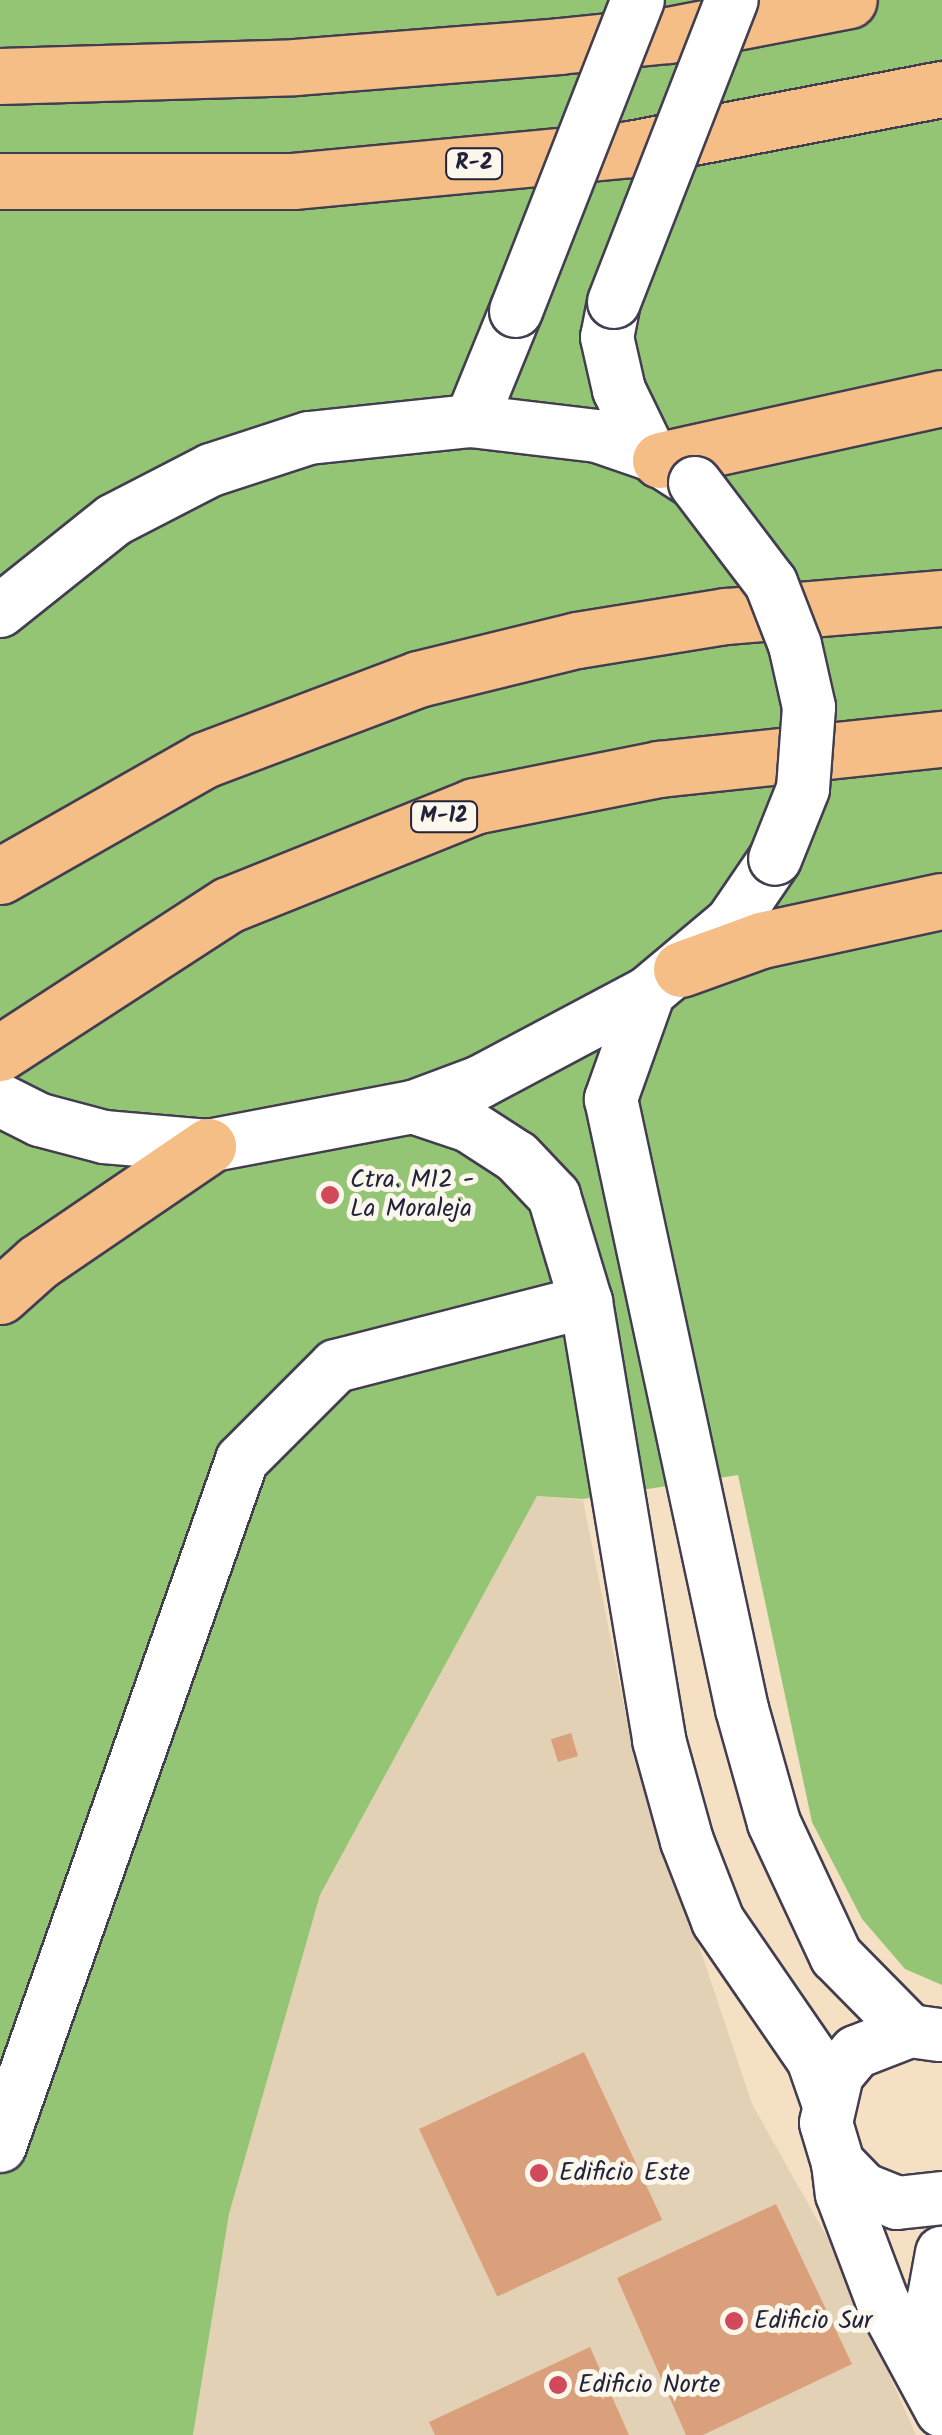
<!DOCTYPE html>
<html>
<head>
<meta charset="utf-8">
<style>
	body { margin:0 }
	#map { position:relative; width:942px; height:2435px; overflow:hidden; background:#f5e0c4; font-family:Kalam,sans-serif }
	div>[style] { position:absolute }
	.built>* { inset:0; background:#e3d1b5 }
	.green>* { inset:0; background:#93c575 }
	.building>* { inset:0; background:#daa07c; transform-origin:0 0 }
	.roads { filter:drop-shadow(2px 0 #423e50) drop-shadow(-2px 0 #423e50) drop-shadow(0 2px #423e50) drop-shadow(0 -2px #423e50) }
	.minor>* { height:52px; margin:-26px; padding:0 26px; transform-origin:26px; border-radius:26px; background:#fff }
	.highway>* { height:55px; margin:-27.5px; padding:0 27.5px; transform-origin:27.5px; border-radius:27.5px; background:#f5be86 }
	.bridges { filter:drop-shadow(2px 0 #423e50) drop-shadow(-2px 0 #423e50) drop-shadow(0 2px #423e50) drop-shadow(0 -2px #423e50) }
	.minor-bridge>* { height:52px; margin:-26px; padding:0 26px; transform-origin:26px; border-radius:26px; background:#fff }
	.dots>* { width:28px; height:28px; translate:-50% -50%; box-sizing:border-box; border:5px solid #fbf7ec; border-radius:50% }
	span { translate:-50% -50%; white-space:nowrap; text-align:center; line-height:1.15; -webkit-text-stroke:10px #fbf7ec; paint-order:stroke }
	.shield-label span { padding:2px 8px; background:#fbf7ec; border:2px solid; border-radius:8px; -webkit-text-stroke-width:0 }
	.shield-label { font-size:22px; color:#22223b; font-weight:700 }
	.poi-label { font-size:25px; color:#22223b }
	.left { translate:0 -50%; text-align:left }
</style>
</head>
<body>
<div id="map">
	<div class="built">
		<i style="clip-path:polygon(537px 1496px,583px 1500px,632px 1746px,752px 2104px,832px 2246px,916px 2435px,193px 2435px,229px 2214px,320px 1895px)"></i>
	</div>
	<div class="green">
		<i style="clip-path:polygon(0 0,942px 0,942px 1985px,905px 1969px,862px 1919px,812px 1822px,738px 1475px,583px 1499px,537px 1496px,320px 1895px,229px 2214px,193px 2435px,0 2435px)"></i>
	</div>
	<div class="building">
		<i style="left:571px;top:1733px;width:24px;height:21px;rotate:73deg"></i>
		<i style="left:584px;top:2052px;width:185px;height:182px;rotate:65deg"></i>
		<i style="clip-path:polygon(776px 2204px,852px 2364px,703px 2435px,686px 2435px,617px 2278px)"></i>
		<i style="clip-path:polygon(590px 2347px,629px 2435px,435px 2435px,429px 2422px)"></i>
	</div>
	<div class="roads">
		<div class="minor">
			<i style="left:614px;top:302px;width:36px;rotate:101deg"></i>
			<i style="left:607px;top:337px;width:54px;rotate:77.2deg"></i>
			<i style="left:619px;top:390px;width:71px;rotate:64.2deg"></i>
			<i style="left:471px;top:421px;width:119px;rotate:-67.8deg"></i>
			<i style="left:0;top:611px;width:146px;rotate:-38.6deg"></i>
			<i style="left:114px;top:520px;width:109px;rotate:-27.3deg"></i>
			<i style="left:211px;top:470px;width:103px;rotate:-18.1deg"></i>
			<i style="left:309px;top:438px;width:163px;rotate:-6deg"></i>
			<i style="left:471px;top:421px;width:127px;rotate:6.8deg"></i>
			<i style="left:597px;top:436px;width:56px;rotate:18.8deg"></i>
			<i style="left:650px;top:454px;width:54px;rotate:32.8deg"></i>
			<i style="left:649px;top:992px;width:114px;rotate:109.6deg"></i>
			<i style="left:611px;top:1099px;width:624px;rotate:77.88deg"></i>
			<i style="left:742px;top:1709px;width:118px;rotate:74.3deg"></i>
			<i style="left:774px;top:1823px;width:147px;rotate:65deg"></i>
			<i style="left:836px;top:1956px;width:105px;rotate:45.4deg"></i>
			<i style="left:0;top:1100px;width:45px;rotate:26.6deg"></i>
			<i style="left:40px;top:1120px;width:66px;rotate:14.9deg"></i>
			<i style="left:104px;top:1137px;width:104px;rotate:4.9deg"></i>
			<i style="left:208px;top:1146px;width:209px;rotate:-10.8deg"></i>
			<i style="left:413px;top:1107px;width:72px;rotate:-20.5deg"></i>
			<i style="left:480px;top:1082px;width:191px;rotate:-28deg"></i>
			<i style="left:649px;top:992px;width:109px;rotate:-40.1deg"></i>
			<i style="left:732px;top:922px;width:76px;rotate:-55.7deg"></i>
			<i style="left:413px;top:1107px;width:59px;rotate:18.7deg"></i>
			<i style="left:469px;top:1126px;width:57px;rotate:32.9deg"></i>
			<i style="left:517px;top:1157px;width:54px;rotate:46.5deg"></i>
			<i style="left:554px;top:1196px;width:111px;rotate:73.2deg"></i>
			<i style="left:586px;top:1302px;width:444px;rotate:80.5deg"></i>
			<i style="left:659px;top:1740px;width:105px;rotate:74.5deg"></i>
			<i style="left:687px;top:1841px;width:86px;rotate:68.8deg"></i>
			<i style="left:718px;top:1921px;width:168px;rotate:55.5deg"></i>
			<i style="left:813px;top:2059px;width:46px;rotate:70.8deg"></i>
			<i style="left:939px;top:2035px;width:29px;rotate:-172deg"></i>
			<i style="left:910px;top:2031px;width:58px;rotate:158.7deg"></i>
			<i style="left:856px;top:2052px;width:30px;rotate:130deg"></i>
			<i style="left:837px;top:2075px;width:49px;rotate:102.9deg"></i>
			<i style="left:826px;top:2123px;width:42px;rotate:73.3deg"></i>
			<i style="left:838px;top:2163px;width:36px;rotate:46deg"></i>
			<i style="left:863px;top:2189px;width:37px;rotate:22deg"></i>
			<i style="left:897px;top:2203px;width:45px;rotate:-6.3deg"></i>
			<i style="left:0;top:2146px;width:727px;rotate:-70.57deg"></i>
			<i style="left:242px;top:1460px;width:133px;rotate:-45deg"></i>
			<i style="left:336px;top:1366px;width:258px;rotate:-14.4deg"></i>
			<i style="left:838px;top:2163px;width:31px;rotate:83deg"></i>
			<i style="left:842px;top:2194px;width:113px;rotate:69.3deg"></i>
			<i style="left:882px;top:2300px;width:126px;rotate:61.6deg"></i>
			<i style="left:936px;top:2391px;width:94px;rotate:-91.2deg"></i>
			<i style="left:934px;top:2297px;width:45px;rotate:-79.7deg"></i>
		</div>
		<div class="highway">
			<i style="left:0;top:76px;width:295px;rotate:-1.7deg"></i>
			<i style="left:295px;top:67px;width:265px;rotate:-4.5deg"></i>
			<i style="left:559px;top:46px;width:110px;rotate:-5.8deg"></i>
			<i style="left:668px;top:35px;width:184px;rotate:-10.9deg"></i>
			<i style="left:0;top:181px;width:293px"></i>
			<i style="left:293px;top:181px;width:339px;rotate:-5.4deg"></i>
			<i style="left:630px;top:149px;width:318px;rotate:-10.9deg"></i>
			<i style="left:660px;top:460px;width:289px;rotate:-12.4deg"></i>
			<i style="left:0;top:876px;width:235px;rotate:-29.6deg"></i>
			<i style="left:204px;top:760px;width:229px;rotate:-20.7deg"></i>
			<i style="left:418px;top:679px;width:164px;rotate:-13.8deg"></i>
			<i style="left:577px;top:640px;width:151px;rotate:-9.2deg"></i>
			<i style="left:726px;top:616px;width:217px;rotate:-4.8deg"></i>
			<i style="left:681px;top:969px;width:85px;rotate:-19.9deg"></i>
			<i style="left:761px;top:940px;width:185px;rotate:-12.2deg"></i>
			<i style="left:0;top:1053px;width:272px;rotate:-33deg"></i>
			<i style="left:228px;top:905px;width:265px;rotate:-21.9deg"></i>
			<i style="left:474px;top:806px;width:189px;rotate:-11.3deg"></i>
			<i style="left:659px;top:769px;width:285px;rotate:-6.1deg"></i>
			<i style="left:0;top:1296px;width:51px;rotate:-41.8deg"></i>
			<i style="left:38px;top:1262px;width:206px;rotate:-34.3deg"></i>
		</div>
	</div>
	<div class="bridges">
		<div class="minor-bridge">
			<i style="left:614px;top:302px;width:324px;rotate:-68.7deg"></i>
			<i style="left:516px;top:311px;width:334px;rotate:-68.6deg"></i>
			<i style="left:695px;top:483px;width:126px;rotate:52.8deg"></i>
			<i style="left:771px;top:583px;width:66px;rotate:68.8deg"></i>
			<i style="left:795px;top:645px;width:64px;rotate:77.3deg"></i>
			<i style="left:809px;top:707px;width:82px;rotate:94.2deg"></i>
			<i style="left:803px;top:789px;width:75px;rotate:111.8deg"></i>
		</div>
	</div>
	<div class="dots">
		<i style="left:330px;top:1195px;background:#d1495b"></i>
		<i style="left:539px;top:2173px;background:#d1495b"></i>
		<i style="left:734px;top:2321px;background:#d1495b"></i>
		<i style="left:558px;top:2385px;background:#d1495b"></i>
	</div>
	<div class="shield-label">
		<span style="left:474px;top:164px">R-2</span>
		<span style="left:444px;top:817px">M-12</span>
	</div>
	<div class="poi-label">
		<span class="left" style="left:350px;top:1195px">Ctra. M12 -<br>La Moraleja</span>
		<span class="left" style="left:559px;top:2173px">Edificio Este</span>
		<span class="left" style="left:754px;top:2321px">Edificio Sur</span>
		<span class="left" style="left:578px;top:2385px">Edificio Norte</span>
	</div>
</div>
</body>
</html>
